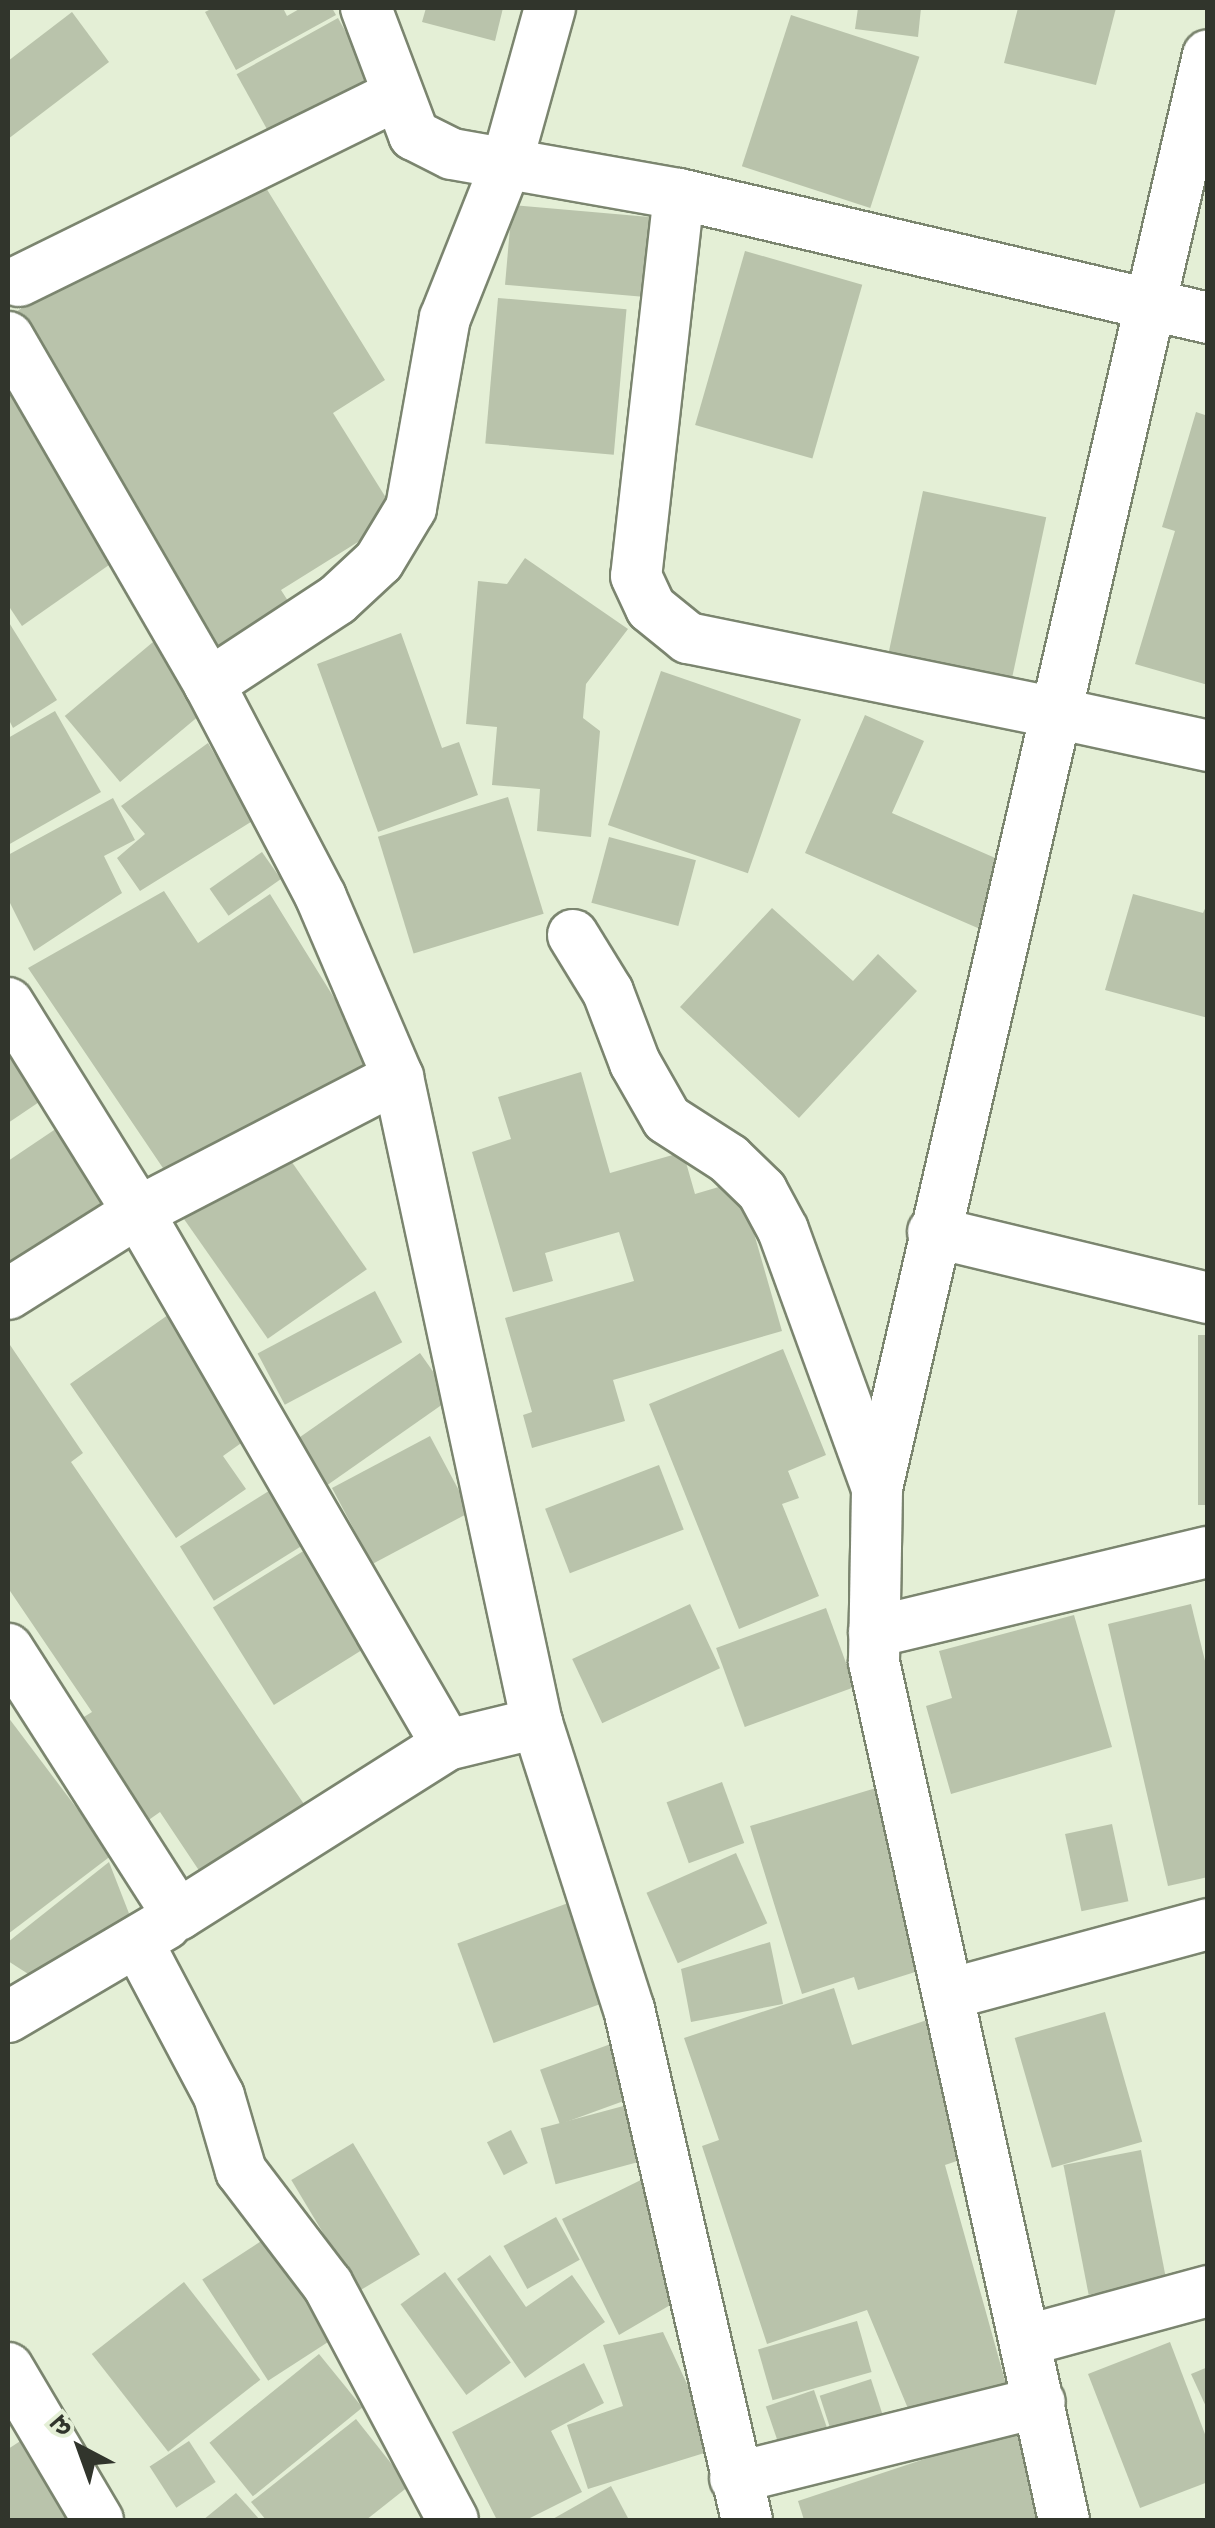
<!DOCTYPE html>
<html>
<head>
<meta charset="utf-8">
<style>
	body { margin:0 }
	#map { position:relative; width:1215px; height:2528px; overflow:hidden; background:#e4efd6; font-family:"IBM Plex Serif","Noto Sans Devanagari",serif }
	div>[style] { position:absolute }
	.building>* { inset:0; background:#b9c3ab; transform-origin:0 0 }
	.roads { filter:drop-shadow(2px 0 #7b856f) drop-shadow(-2px 0 #7b856f) drop-shadow(0 2px #7b856f) drop-shadow(0 -2px #7b856f) }
	.street>* { height:50px; margin:-25px; padding:0 25px; transform-origin:25px; border-radius:25px; background:#fff }
	span { translate:-50% -50%; white-space:nowrap; text-align:center; line-height:1.15; -webkit-text-stroke:8px #e4efd6; paint-order:stroke }
	.frame { position:absolute; inset:0; border:10px solid #31352c; pointer-events:none }
	.north { position:absolute; left:30px; top:2398px; width:100px; height:100px; -webkit-text-stroke:8px #e4efd6; paint-order:stroke; rotate:319deg; font-size:28px; font-weight:700; line-height:40px; text-align:center; color:#31352c }
	.north::after { content:''; display:block; margin:auto; width:35px; height:45px; background:#31352c; clip-path:polygon(50% 0,100% 100%,50% 72%,0 100%) }
</style>
</head>
<body>
<div id="map">
	<div class="building">
		<i style="clip-path:polygon(213px 8px,283px 8px,287px 16px,301px 8px,332px 8px,336px 15px,236px 70px,205px 12px)"></i>
		<i style="clip-path:polygon(426px 8px,503px 8px,495px 41px,422px 22px)"></i>
		<i style="clip-path:polygon(858px 8px,921px 8px,918px 37px,855px 29px)"></i>
		<i style="clip-path:polygon(1018px 8px,1116px 8px,1096px 85px,1004px 63px)"></i>
		<i style="clip-path:polygon(72px 12px,109px 62px,8px 139px,8px 61px)"></i>
		<i style="left:791px;top:15px;width:135px;height:159px;rotate:18deg"></i>
		<i style="left:338px;top:18px;width:72px;height:116px;rotate:61deg"></i>
		<i style="clip-path:polygon(253px 167px,385px 380px,333px 413px,398px 517px,281px 590px,290px 604px,217px 650px,9px 316px)"></i>
		<i style="left:512px;top:205px;width:138px;height:80px;rotate:5deg"></i>
		<i style="left:745px;top:251px;width:122px;height:181px;rotate:16deg"></i>
		<i style="left:498px;top:298px;width:129px;height:146px;rotate:5deg"></i>
		<i style="clip-path:polygon(8px 378px,119px 558px,22px 626px,8px 605px)"></i>
		<i style="clip-path:polygon(1196px 412px,1208px 416px,1208px 685px,1135px 664px,1175px 531px,1162px 527px)"></i>
		<i style="left:923px;top:491px;width:126px;height:164px;rotate:12deg"></i>
		<i style="clip-path:polygon(525px 558px,628px 629px,586px 684px,583px 718px,600px 731px,591px 837px,537px 831px,540px 789px,492px 785px,497px 727px,466px 724px,478px 581px,507px 584px)"></i>
		<i style="clip-path:polygon(8px 621px,57px 700px,13px 728px,8px 718px)"></i>
		<i style="clip-path:polygon(401px 633px,442px 748px,459px 742px,478px 795px,378px 832px,317px 664px)"></i>
		<i style="left:159px;top:637px;width:86px;height:123px;rotate:50deg"></i>
		<i style="left:661px;top:671px;width:148px;height:163px;rotate:19deg"></i>
		<i style="clip-path:polygon(55px 711px,101px 792px,8px 845px,8px 738px)"></i>
		<i style="clip-path:polygon(865px 715px,924px 741px,892px 813px,1009px 864px,980px 929px,805px 853px)"></i>
		<i style="clip-path:polygon(208px 743px,254px 820px,140px 891px,117px 858px,145px 834px,121px 806px)"></i>
		<i style="left:508px;top:797px;width:122px;height:136px;rotate:73deg"></i>
		<i style="clip-path:polygon(113px 798px,135px 840px,104px 856px,122px 893px,34px 951px,8px 899px,8px 855px)"></i>
		<i style="left:609px;top:837px;width:90px;height:68px;rotate:15deg"></i>
		<i style="left:262px;top:852px;width:33px;height:64px;rotate:55deg"></i>
		<i style="clip-path:polygon(164px 891px,198px 943px,270px 894px,378px 1069px,169px 1177px,28px 968px)"></i>
		<i style="clip-path:polygon(1133px 894px,1203px 913px,1208px 902px,1208px 1018px,1105px 990px)"></i>
		<i style="clip-path:polygon(772px 908px,853px 981px,878px 954px,917px 991px,799px 1118px,680px 1007px)"></i>
		<i style="clip-path:polygon(8px 1035px,48px 1096px,8px 1123px)"></i>
		<i style="clip-path:polygon(581px 1072px,610px 1173px,683px 1152px,695px 1194px,739px 1181px,782px 1331px,613px 1380px,625px 1421px,532px 1448px,523px 1415px,532px 1412px,505px 1318px,634px 1281px,619px 1232px,545px 1253px,553px 1281px,513px 1292px,472px 1152px,511px 1139px,498px 1097px)"></i>
		<i style="clip-path:polygon(69px 1120px,122px 1210px,8px 1279px,8px 1161px)"></i>
		<i style="left:282px;top:1148px;width:148px;height:121px;rotate:55deg"></i>
		<i style="left:375px;top:1291px;width:58px;height:133px;rotate:62deg"></i>
		<i style="clip-path:polygon(175px 1310px,258px 1431px,223px 1456px,246px 1489px,176px 1538px,70px 1384px)"></i>
		<i style="left:1198px;top:1335px;width:10px;height:170px"></i>
		<i style="clip-path:polygon(8px 1342px,83px 1453px,71px 1462px,306px 1807px,204px 1878px,160px 1812px,143px 1824px,74px 1723px,92px 1712px,8px 1588px)"></i>
		<i style="clip-path:polygon(783px 1349px,826px 1455px,788px 1471px,799px 1498px,782px 1504px,819px 1596px,739px 1629px,649px 1404px)"></i>
		<i style="left:420px;top:1353px;width:55px;height:159px;rotate:55deg"></i>
		<i style="left:430px;top:1436px;width:86px;height:111px;rotate:62deg"></i>
		<i style="left:659px;top:1465px;width:69px;height:122px;rotate:69deg"></i>
		<i style="left:280px;top:1484px;width:64px;height:118px;rotate:58deg"></i>
		<i style="left:313px;top:1545px;width:115px;height:118px;rotate:58deg"></i>
		<i style="left:690px;top:1604px;width:71px;height:130px;rotate:65deg"></i>
		<i style="clip-path:polygon(1191px 1604px,1208px 1673px,1208px 1877px,1168px 1886px,1108px 1624px)"></i>
		<i style="left:826px;top:1608px;width:84px;height:117px;rotate:70deg"></i>
		<i style="clip-path:polygon(1074px 1615px,1112px 1747px,951px 1794px,926px 1706px,952px 1698px,939px 1651px)"></i>
		<i style="clip-path:polygon(8px 1717px,112px 1855px,8px 1934px)"></i>
		<i style="left:722px;top:1782px;width:65px;height:59px;rotate:70deg"></i>
		<i style="clip-path:polygon(876px 1788px,931px 1967px,858px 1990px,854px 1977px,802px 1994px,750px 1826px)"></i>
		<i style="left:1112px;top:1824px;width:79px;height:48px;rotate:78deg"></i>
		<i style="left:736px;top:1853px;width:77px;height:98px;rotate:66deg"></i>
		<i style="clip-path:polygon(109px 1862px,130px 1916px,36px 1979px,8px 1961px,8px 1942px)"></i>
		<i style="left:571px;top:1902px;width:106px;height:121px;rotate:70deg"></i>
		<i style="clip-path:polygon(770px 1942px,783px 2004px,691px 2022px,681px 1969px)"></i>
		<i style="clip-path:polygon(834px 1988px,852px 2045px,930px 2019px,975px 2155px,945px 2165px,1009px 2395px,914px 2423px,867px 2310px,767px 2344px,702px 2146px,719px 2140px,684px 2038px)"></i>
		<i style="left:1105px;top:2012px;width:135px;height:94px;rotate:74deg"></i>
		<i style="left:619px;top:2041px;width:58px;height:84px;rotate:70deg"></i>
		<i style="left:642px;top:2101px;width:58px;height:105px;rotate:75deg"></i>
		<i style="left:511px;top:2130px;width:37px;height:27px;rotate:63deg"></i>
		<i style="left:353px;top:2143px;width:130px;height:72px;rotate:59deg"></i>
		<i style="left:1141px;top:2150px;width:132px;height:79px;rotate:79deg"></i>
		<i style="clip-path:polygon(655px 2173px,684px 2297px,619px 2335px,562px 2219px)"></i>
		<i style="left:556px;top:2217px;width:49px;height:60px;rotate:61deg"></i>
		<i style="left:266px;top:2238px;width:121px;height:76px;rotate:57deg"></i>
		<i style="clip-path:polygon(490px 2255px,526px 2307px,572px 2275px,605px 2322px,525px 2378px,457px 2279px)"></i>
		<i style="left:445px;top:2272px;width:112px;height:55px;rotate:54deg"></i>
		<i style="left:184px;top:2282px;width:124px;height:117px;rotate:52deg"></i>
		<i style="left:857px;top:2321px;width:53px;height:103px;rotate:74deg"></i>
		<i style="clip-path:polygon(663px 2332px,687px 2384px,697px 2391px,714px 2450px,588px 2489px,567px 2425px,623px 2406px,603px 2345px)"></i>
		<i style="clip-path:polygon(1170px 2342px,1208px 2442px,1208px 2482px,1140px 2508px,1088px 2374px)"></i>
		<i style="left:319px;top:2354px;width:69px;height:141px;rotate:51deg"></i>
		<i style="clip-path:polygon(584px 2363px,604px 2403px,551px 2431px,582px 2492px,526px 2520px,497px 2520px,452px 2432px)"></i>
		<i style="clip-path:polygon(1208px 2367px,1208px 2411px,1191px 2374px)"></i>
		<i style="left:871px;top:2379px;width:56px;height:54px;rotate:72deg"></i>
		<i style="left:814px;top:2390px;width:49px;height:51px;rotate:71deg"></i>
		<i style="clip-path:polygon(356px 2419px,409px 2486px,366px 2520px,266px 2520px,251px 2502px)"></i>
		<i style="clip-path:polygon(1015px 2429px,1045px 2520px,804px 2520px,798px 2501px)"></i>
		<i style="clip-path:polygon(22px 2440px,71px 2520px,8px 2520px,8px 2449px)"></i>
		<i style="left:189px;top:2441px;width:49px;height:47px;rotate:57deg"></i>
		<i style="clip-path:polygon(611px 2486px,629px 2520px,551px 2520px)"></i>
		<i style="clip-path:polygon(236px 2493px,260px 2520px,203px 2520px)"></i>
	</div>
	<div class="roads">
		<div class="street">
			<i style="left:366px;top:8px;width:136px;rotate:69.3deg"></i>
			<i style="left:414px;top:135px;width:42px;rotate:26.6deg"></i>
			<i style="left:452px;top:154px;width:230px;rotate:10deg"></i>
			<i style="left:679px;top:194px;width:543px;rotate:13.19deg"></i>
			<i style="left:679px;top:194px;width:384px;rotate:96.4deg"></i>
			<i style="left:636px;top:576px;width:35px;rotate:65deg"></i>
			<i style="left:651px;top:608px;width:48px;rotate:39deg"></i>
			<i style="left:688px;top:638px;width:376px;rotate:11.5deg"></i>
			<i style="left:1056px;top:713px;width:675px;rotate:-76.99deg"></i>
			<i style="left:19px;top:281px;width:419px;rotate:-26.2deg"></i>
			<i style="left:8px;top:337px;width:401px;rotate:59.9deg"></i>
			<i style="left:573px;top:935px;width:67px;rotate:58.4deg"></i>
			<i style="left:608px;top:992px;width:76px;rotate:69.2deg"></i>
			<i style="left:635px;top:1063px;width:64px;rotate:60.3deg"></i>
			<i style="left:667px;top:1119px;width:74px;rotate:32.8deg"></i>
			<i style="left:729px;top:1159px;width:46px;rotate:44.1deg"></i>
			<i style="left:762px;top:1191px;width:44px;rotate:61.7deg"></i>
			<i style="left:783px;top:1230px;width:275px;rotate:70deg"></i>
			<i style="left:8px;top:1003px;width:246px;rotate:58.1deg"></i>
			<i style="left:138px;top:1212px;width:616px;rotate:59.9deg"></i>
			<i style="left:447px;top:1745px;width:318px;rotate:147.7deg"></i>
			<i style="left:178px;top:1915px;width:316px;rotate:-122.6deg"></i>
			<i style="left:398px;top:1077px;width:661px;rotate:77.86deg"></i>
			<i style="left:933px;top:1232px;width:283px;rotate:13.5deg"></i>
			<i style="left:8px;top:1294px;width:154px;rotate:-32.2deg"></i>
			<i style="left:138px;top:1212px;width:293px;rotate:-27.4deg"></i>
			<i style="left:398px;top:1077px;width:196px;rotate:-113.2deg"></i>
			<i style="left:321px;top:897px;width:241px;rotate:-117.7deg"></i>
			<i style="left:209px;top:684px;width:153px;rotate:-33.3deg"></i>
			<i style="left:337px;top:600px;width:57px;rotate:-42.9deg"></i>
			<i style="left:379px;top:561px;width:62px;rotate:-58.9deg"></i>
			<i style="left:411px;top:508px;width:193px;rotate:-79.9deg"></i>
			<i style="left:445px;top:318px;width:168px;rotate:-68.3deg"></i>
			<i style="left:507px;top:162px;width:160px;rotate:-74.4deg"></i>
			<i style="left:874px;top:1632px;width:343px;rotate:-13.5deg"></i>
			<i style="left:447px;top:1745px;width:93px;rotate:-13.7deg"></i>
			<i style="left:537px;top:1723px;width:300px;rotate:72.2deg"></i>
			<i style="left:629px;top:2009px;width:524px;rotate:77deg"></i>
			<i style="left:138px;top:1943px;width:173px;rotate:62.1deg"></i>
			<i style="left:219px;top:2096px;width:78px;rotate:73.7deg"></i>
			<i style="left:241px;top:2171px;width:143px;rotate:52.7deg"></i>
			<i style="left:328px;top:2285px;width:266px;rotate:62deg"></i>
			<i style="left:949px;top:1994px;width:268px;rotate:-15.1deg"></i>
			<i style="left:8px;top:2017px;width:183px;rotate:-30.5deg"></i>
			<i style="left:1028px;top:2340px;width:187px;rotate:-15.2deg"></i>
			<i style="left:8px;top:2368px;width:177px;rotate:59.4deg"></i>
			<i style="left:735px;top:2478px;width:314px;rotate:-14deg"></i>
			<i style="left:1064px;top:2520px;width:879px;rotate:-102.49deg"></i>
			<i style="left:874px;top:1662px;width:174px;rotate:-89deg"></i>
			<i style="left:877px;top:1488px;width:795px;rotate:-76.99deg"></i>
			<i style="left:1056px;top:713px;width:156px;rotate:12.2deg"></i>
		</div>
	</div>
	<div class="frame"></div>
	<div class="north">उ</div>
</div>
</body>
</html>
